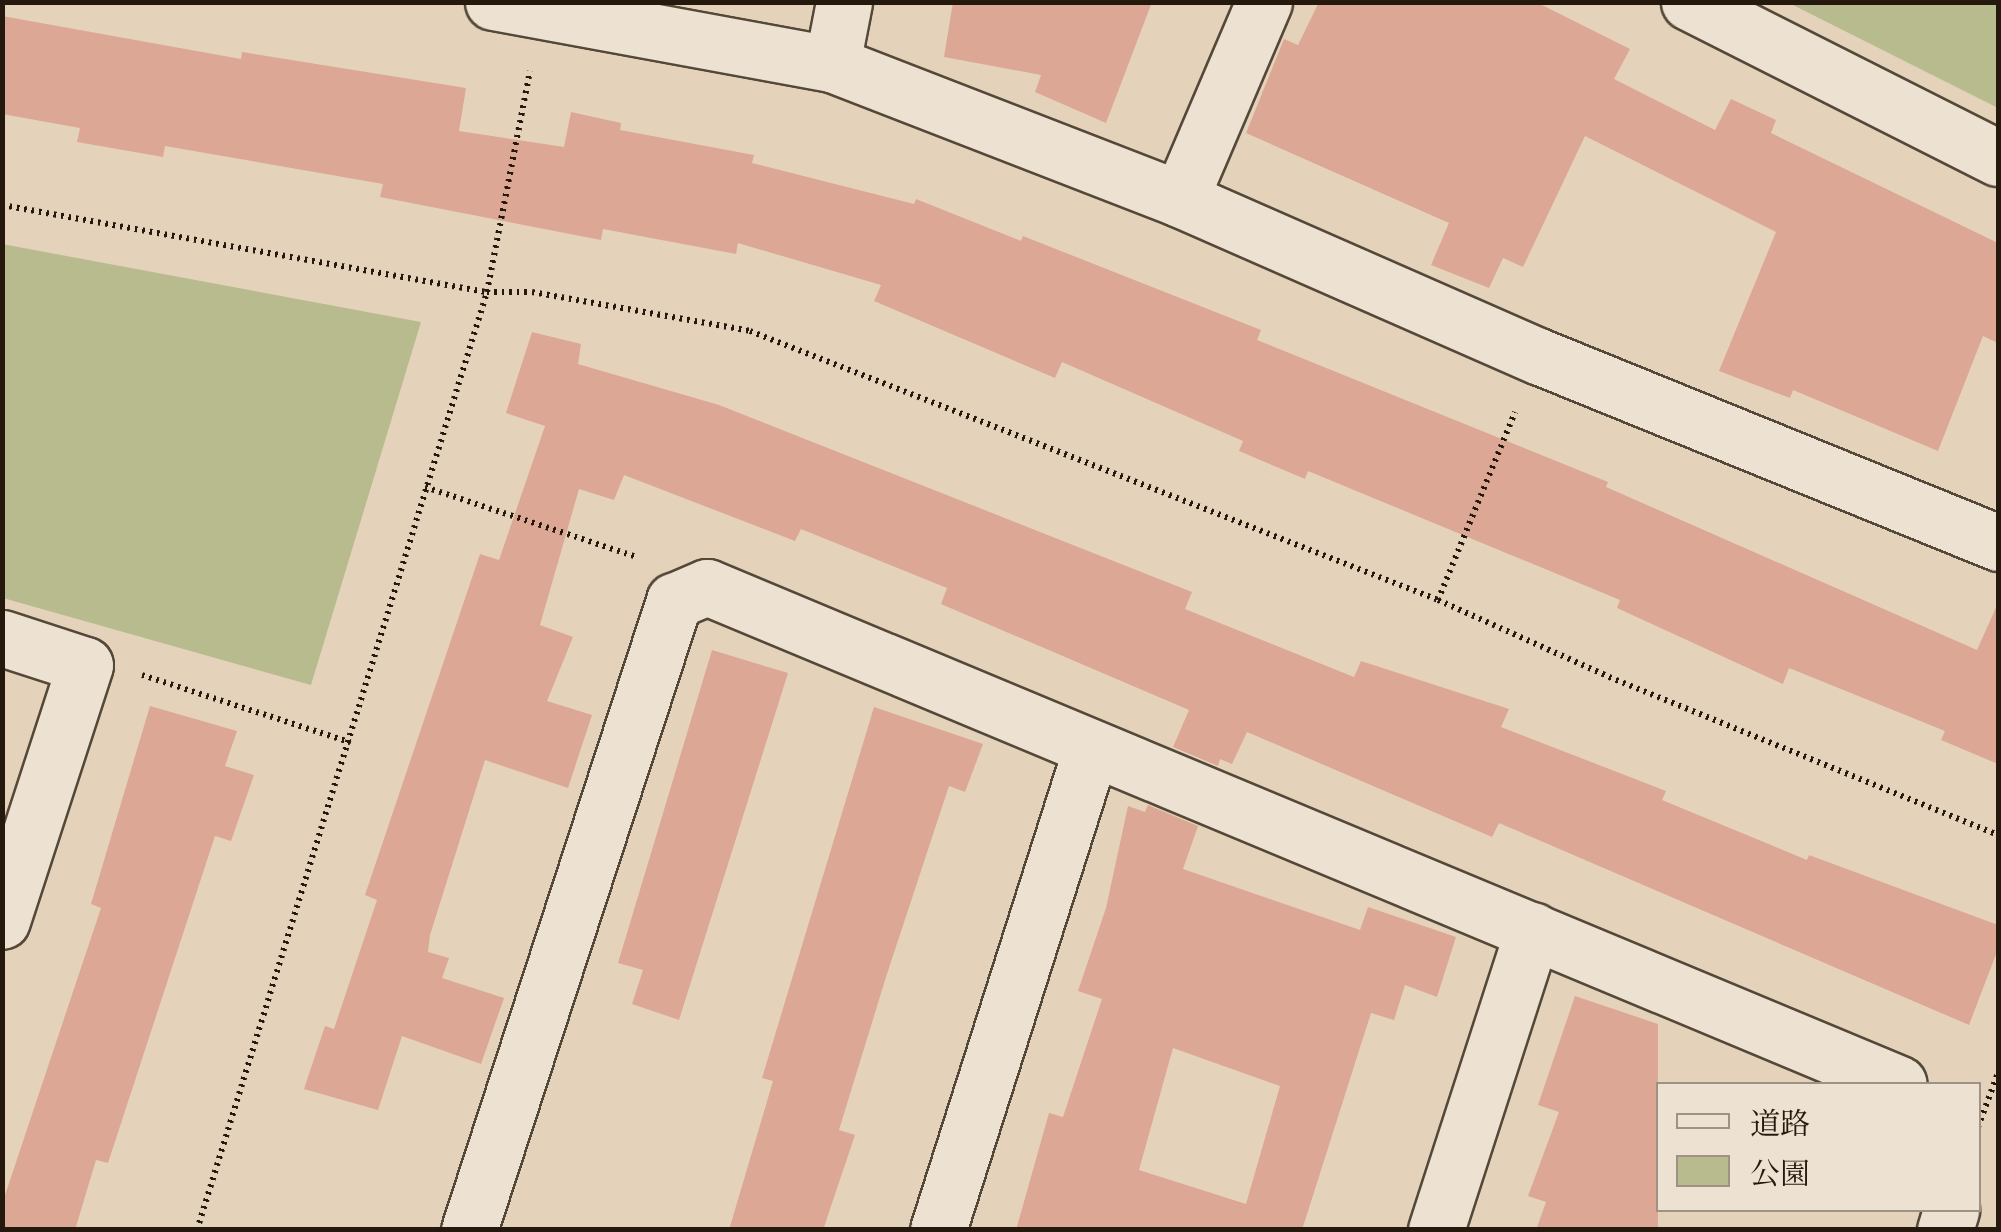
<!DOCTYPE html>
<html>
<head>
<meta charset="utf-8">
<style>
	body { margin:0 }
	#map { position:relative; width:2001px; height:1232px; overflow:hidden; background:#e4d3ba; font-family:"EB Garamond","Noto Serif JP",serif }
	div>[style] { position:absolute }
	.green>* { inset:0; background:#b8bb8d }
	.building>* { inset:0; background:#dda795 }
	.path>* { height:6px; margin-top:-3px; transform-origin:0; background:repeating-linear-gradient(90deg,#24190c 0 2.5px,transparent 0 7.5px) }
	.roads { filter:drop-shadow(2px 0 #544838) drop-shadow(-2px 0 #544838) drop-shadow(0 2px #544838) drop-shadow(0 -2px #544838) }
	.minor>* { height:55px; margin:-27.5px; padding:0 27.5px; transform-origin:27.5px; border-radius:27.5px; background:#ede2d2 }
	span { translate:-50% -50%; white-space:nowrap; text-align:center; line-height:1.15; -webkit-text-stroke:8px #ede2d2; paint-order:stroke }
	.frame { position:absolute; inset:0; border:5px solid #24190c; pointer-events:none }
	.legend { position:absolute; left:1656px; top:1082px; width:325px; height:130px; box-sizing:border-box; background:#ede2d2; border:2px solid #9d9283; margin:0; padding:12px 18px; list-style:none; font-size:30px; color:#24190c }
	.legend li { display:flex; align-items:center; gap:20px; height:50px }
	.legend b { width:50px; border:2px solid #9d9283 }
</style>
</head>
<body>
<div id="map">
	<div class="green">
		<i style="clip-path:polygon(1789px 3px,1998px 3px,1998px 108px)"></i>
		<i style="clip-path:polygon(2px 244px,421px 322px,311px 685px,3px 598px)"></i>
	</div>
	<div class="building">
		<i style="clip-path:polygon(953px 2px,1152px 2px,1106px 123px,1035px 92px,1041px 75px,944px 57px)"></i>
		<i style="clip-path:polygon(1319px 2px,1536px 2px,1630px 49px,1614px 79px,1715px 130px,1731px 99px,1776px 120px,1771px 133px,1998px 243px,1998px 343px,1983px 336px,1938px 451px,1793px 390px,1790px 398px,1719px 371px,1776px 232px,1585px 136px,1523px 267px,1503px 258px,1489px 288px,1431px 265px,1449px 223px,1246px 133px,1284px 39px,1298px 45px)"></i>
		<i style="clip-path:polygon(2px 16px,241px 59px,242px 52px,466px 88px,459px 131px,564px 147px,571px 112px,621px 123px,620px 130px,754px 155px,752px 163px,914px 204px,916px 199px,1021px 241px,1023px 236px,1261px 330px,1257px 340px,1608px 482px,1606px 487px,1977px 650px,1998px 603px,1998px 764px,1941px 740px,1945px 731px,1789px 668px,1783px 684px,1617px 608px,1620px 600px,1308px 471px,1305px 479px,1239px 451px,1243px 441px,1062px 362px,1055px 378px,874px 301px,881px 285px,738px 243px,736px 254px,603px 229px,601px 240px,380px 197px,383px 184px,165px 146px,163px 157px,77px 142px,80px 128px,2px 114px)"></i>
		<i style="clip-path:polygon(532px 332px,581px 344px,578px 364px,719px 405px,1192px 592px,1185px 609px,1354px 677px,1361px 661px,1509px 709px,1501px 727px,1666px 791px,1662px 800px,1807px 860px,1809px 855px,1998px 925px,1998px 949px,1969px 1025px,1499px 823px,1492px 837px,1247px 732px,1232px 764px,1220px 759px,1218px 766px,1173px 747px,1189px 710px,941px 604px,947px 588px,801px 529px,795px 541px,624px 475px,614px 500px,579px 489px,540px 625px,573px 637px,547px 701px,592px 715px,568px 788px,485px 760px,430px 935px,428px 952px,449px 958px,442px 978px,504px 998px,481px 1064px,402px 1036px,378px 1110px,304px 1089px,325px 1026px,334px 1029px,377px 900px,365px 895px,480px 554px,499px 560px,545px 426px,506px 413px)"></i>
		<i style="clip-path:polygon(712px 650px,788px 673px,679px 1020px,632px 1004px,643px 970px,618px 963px)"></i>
		<i style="clip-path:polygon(150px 706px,237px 731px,225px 766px,254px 775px,231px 841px,215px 836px,108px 1163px,96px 1160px,75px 1230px,2px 1230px,2px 1204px,101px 908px,91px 904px)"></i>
		<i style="clip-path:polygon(874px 707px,983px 744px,965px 792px,949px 786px,886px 977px,839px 1130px,855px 1135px,823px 1230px,729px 1230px,773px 1081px,762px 1078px)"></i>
		<i style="clip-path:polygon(evenodd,1148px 805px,1198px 826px,1183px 869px,1360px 930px,1368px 907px,1456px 937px,1437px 997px,1405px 985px,1394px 1020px,1371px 1013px,1302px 1230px,1016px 1230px,1049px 1113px,1063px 1117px,1102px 999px,1078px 991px,1106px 908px,1128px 806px,1145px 812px,1148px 805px,1173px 1048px,1280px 1086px,1246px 1204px,1139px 1170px,1173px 1048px)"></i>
		<i style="clip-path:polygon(1575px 996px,1658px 1024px,1658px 1230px,1536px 1230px,1546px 1202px,1528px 1196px,1559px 1112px,1538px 1105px)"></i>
	</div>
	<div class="path">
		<i style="left:2px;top:205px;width:493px;rotate:10.2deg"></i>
		<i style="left:487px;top:292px;width:45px"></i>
		<i style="left:532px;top:292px;width:221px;rotate:10.1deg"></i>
		<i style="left:750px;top:331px;width:739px;rotate:21.35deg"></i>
		<i style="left:1438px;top:600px;width:188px;rotate:24.2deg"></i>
		<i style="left:1609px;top:677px;width:420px;rotate:22.1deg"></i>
		<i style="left:425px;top:487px;width:223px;rotate:18.3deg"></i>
		<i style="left:1438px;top:600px;width:203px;rotate:-67.7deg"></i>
		<i style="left:142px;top:675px;width:219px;rotate:17.9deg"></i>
		<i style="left:1978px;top:1127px;width:58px;rotate:-69.7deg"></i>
		<i style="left:197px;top:1230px;width:982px;rotate:-72.82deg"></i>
		<i style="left:487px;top:292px;width:225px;rotate:-79deg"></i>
	</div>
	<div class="roads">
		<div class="minor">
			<i style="left:493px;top:2px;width:345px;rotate:10.4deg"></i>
			<i style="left:832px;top:64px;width:373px;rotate:21.2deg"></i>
			<i style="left:1180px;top:199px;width:391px;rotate:23.7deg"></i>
			<i style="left:1538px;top:356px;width:497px;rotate:22.1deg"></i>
			<i style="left:1689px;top:2px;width:346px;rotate:26.8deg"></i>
			<i style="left:832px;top:64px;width:63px;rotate:-79deg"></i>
			<i style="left:1180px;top:199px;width:214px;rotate:-66.9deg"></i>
			<i style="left:2px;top:638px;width:87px;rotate:18deg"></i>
			<i style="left:85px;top:665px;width:269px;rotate:108deg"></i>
			<i style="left:469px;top:1230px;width:662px;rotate:-71.95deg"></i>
			<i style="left:674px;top:601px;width:36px;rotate:-23deg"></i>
			<i style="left:707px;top:587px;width:1291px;rotate:22.63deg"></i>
			<i style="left:938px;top:1230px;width:505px;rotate:-72.35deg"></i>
			<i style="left:1436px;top:1230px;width:315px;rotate:-72.1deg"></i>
			<i style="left:1945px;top:1230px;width:21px;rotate:-73deg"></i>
		</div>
	</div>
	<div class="frame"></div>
	<ul class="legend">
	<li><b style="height:12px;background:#ede2d2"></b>道路</li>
	<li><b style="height:28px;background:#b8bb8d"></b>公園</li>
	</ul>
</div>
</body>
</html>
